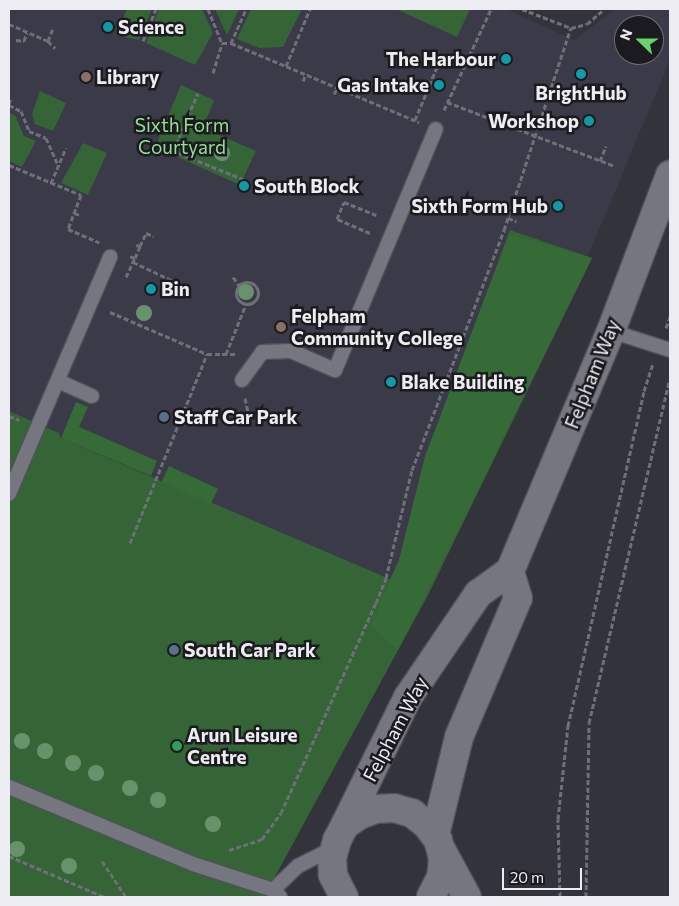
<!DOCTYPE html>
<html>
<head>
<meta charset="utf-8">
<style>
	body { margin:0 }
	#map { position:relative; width:679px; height:906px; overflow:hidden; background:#33333c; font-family:Commissioner,sans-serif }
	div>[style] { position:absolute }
	.built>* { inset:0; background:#3a3a49 }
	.green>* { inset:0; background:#356437 }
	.forest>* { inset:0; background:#366b38; transform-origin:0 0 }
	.path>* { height:3px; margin-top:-1.5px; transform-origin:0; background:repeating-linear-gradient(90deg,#6f6f77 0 5px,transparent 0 7.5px) }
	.path>.ring { margin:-1.5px; padding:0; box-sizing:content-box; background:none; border:3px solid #6f6f77; border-radius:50% }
	.roads { filter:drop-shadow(1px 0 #515159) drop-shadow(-1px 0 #515159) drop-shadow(0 1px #515159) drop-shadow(0 -1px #515159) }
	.lane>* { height:14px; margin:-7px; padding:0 7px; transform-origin:7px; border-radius:7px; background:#767680 }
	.secondary>* { height:28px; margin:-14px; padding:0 14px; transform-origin:14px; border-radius:14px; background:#767680 }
	.trees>* { width:16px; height:16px; margin:-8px; border-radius:50%; background:#68926c }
	.dots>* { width:14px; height:14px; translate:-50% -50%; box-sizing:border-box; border:2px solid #1b1b1f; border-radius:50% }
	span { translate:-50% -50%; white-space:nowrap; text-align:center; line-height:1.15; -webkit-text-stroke:5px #1b1b1f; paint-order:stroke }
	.poi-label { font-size:19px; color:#ececf2; font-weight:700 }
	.left { translate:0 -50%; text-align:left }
	.right { translate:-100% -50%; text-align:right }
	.park-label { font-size:19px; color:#93e094 }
	.street-label { font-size:19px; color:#ececf2 }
	.frame { position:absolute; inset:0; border:10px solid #ececf2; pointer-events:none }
	.north { position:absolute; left:614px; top:15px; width:50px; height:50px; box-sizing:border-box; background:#1b1b1f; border:1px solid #6f6f73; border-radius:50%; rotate:292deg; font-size:14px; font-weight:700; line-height:20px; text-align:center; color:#ececf2 }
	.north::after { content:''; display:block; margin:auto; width:18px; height:22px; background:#66d466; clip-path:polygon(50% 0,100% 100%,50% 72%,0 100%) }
	.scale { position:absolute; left:502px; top:868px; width:80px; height:22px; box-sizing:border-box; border:2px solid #ececf2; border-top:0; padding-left:6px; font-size:15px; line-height:18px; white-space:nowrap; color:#ececf2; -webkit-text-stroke:4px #1b1b1f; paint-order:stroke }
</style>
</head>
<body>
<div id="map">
	<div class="built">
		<i style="clip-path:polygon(evenodd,9px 9px,506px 9px,574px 40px,615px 9px,670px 9px,670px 57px,667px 67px,594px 242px,428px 595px,61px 438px,59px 433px,9px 411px,9px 9px,624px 25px,654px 25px,654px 55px,624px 55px,624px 25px)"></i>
	</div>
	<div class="green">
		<i style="clip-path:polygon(127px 9px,152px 9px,139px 40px,115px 35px)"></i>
		<i style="clip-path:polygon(159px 9px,202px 9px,213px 33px,195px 65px,146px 43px)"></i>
		<i style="clip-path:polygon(215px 9px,239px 9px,227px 35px)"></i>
		<i style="clip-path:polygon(251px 9px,302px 9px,283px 47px,259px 48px,237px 39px)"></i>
		<i style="clip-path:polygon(396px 9px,470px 9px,457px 37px)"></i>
		<i style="clip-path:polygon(181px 85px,214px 100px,203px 128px,256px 151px,240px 185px,155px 147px)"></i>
		<i style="clip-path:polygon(40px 91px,66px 103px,53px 131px,35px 124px,32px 114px)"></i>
		<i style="clip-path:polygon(9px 113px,15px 115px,24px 136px,36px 141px,22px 167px,9px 161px)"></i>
		<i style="clip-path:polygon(83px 143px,107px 153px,88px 195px,61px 183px)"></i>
		<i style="clip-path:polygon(510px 230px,592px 258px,428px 595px,264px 897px,9px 897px,9px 411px,59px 433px,61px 438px,390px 579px,399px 560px,425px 457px)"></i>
	</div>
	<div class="forest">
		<i style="clip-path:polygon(509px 234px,592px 258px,398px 650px,371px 625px,399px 560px,425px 457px)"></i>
		<i style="clip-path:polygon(76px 402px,88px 407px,79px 427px,157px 461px,151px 476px,61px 438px)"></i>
		<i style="left:169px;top:466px;width:54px;height:17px;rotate:25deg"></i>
	</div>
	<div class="path">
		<i style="left:208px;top:9px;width:37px;rotate:68deg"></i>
		<i style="left:522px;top:9px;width:53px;rotate:21.2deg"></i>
		<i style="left:571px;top:28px;width:16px;rotate:-14deg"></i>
		<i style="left:587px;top:24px;width:23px;rotate:-41deg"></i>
		<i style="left:9px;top:24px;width:43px;rotate:23.6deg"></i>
		<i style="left:48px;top:41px;width:14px;rotate:-69deg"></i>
		<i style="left:16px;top:40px;width:8px;rotate:7deg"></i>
		<i style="left:24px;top:41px;width:9px;rotate:-72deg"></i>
		<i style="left:48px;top:41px;width:10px;rotate:45deg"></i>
		<i style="left:143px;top:41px;width:35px;rotate:-68deg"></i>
		<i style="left:231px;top:43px;width:37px;rotate:-66deg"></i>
		<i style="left:286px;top:66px;width:62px;rotate:-67.2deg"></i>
		<i style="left:213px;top:73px;width:31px;rotate:-73deg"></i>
		<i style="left:222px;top:43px;width:9px"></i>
		<i style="left:231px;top:43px;width:204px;rotate:22.8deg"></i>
		<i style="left:303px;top:81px;width:8px;rotate:-67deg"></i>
		<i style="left:334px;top:94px;width:8px;rotate:-60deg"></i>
		<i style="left:447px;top:102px;width:180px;rotate:20.9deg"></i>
		<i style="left:9px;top:104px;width:6px;rotate:-72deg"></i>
		<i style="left:9px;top:105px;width:13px;rotate:27deg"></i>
		<i style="left:21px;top:111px;width:22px;rotate:68deg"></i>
		<i style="left:29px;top:131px;width:18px;rotate:22deg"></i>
		<i style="left:46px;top:138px;width:30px;rotate:66deg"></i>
		<i style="left:444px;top:110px;width:111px;rotate:-65deg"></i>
		<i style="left:415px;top:120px;width:57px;rotate:-67.5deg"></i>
		<i style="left:156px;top:144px;width:94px;rotate:21.9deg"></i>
		<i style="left:173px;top:151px;width:63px;rotate:-66.7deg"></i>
		<i style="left:600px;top:161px;width:16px;rotate:-68deg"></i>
		<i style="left:9px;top:165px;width:78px;rotate:22.6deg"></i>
		<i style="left:81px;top:195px;width:36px;rotate:111deg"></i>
		<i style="left:68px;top:229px;width:34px;rotate:23deg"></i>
		<i style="left:51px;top:183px;width:38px;rotate:-67deg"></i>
		<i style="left:74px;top:213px;width:6px;rotate:18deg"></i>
		<i style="left:508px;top:218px;width:9px;rotate:21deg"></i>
		<i style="left:370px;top:233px;width:36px;rotate:-157deg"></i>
		<i style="left:337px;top:219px;width:18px;rotate:-68deg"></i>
		<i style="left:344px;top:202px;width:37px;rotate:22deg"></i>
		<i style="left:140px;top:246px;width:14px;rotate:-65deg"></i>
		<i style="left:146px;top:233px;width:8px;rotate:23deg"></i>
		<i style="left:135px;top:258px;width:13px;rotate:-67deg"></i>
		<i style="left:140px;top:246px;width:4px;rotate:-166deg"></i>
		<i style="left:133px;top:262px;width:59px;rotate:25.3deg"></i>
		<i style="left:126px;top:277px;width:21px;rotate:-65deg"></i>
		<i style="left:135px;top:258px;width:6px;rotate:-162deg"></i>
		<i style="left:233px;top:277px;width:10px;rotate:53deg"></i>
		<i class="ring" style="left:236px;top:282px;width:19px;height:19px"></i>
		<i style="left:110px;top:312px;width:106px;rotate:23.4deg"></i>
		<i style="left:207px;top:354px;width:29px"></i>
		<i style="left:666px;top:328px;width:12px;rotate:-70deg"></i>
		<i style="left:226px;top:354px;width:54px;rotate:-68.2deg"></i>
		<i style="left:245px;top:398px;width:24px;rotate:78deg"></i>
		<i style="left:9px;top:416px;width:11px;rotate:22deg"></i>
		<i style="left:130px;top:543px;width:204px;rotate:-67.8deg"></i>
		<i style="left:229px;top:850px;width:35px;rotate:-18deg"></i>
		<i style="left:262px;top:839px;width:32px;rotate:-54deg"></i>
		<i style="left:281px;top:813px;width:230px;rotate:-65.7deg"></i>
		<i style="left:376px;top:603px;width:27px;rotate:-68deg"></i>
		<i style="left:386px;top:578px;width:111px;rotate:-76.5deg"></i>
		<i style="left:412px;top:470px;width:257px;rotate:-69deg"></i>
		<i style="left:504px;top:230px;width:213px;rotate:-71.7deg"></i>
		<i style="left:9px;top:856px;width:103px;rotate:23.3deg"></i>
		<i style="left:102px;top:861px;width:43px;rotate:56.3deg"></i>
		<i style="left:560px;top:897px;width:78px;rotate:-91.5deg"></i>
		<i style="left:558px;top:819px;width:94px;rotate:-83.9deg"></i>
		<i style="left:568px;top:726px;width:344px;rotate:-77.2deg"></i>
		<i style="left:644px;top:391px;width:28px;rotate:-72deg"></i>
		<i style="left:586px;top:897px;width:174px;rotate:-89deg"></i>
		<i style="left:589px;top:723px;width:353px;rotate:-76.8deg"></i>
	</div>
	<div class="roads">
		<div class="lane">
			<i style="left:611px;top:331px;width:62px;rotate:17.9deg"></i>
			<i style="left:242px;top:380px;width:34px;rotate:-54deg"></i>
			<i style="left:262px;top:352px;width:29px;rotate:-2deg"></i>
			<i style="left:291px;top:351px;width:48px;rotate:23.4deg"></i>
			<i style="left:335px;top:370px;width:261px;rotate:-67.3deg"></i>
			<i style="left:58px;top:381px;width:37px;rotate:24deg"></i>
			<i style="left:9px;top:494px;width:258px;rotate:-66.9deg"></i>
			<i style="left:9px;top:787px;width:199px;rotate:22.7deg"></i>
			<i style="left:193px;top:864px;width:84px;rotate:18deg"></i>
			<i style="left:273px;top:890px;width:10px;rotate:45deg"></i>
			<i style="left:273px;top:890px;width:35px;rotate:-44deg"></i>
			<i style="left:298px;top:866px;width:40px;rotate:-26.6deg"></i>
		</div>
		<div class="secondary">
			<i style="left:345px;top:825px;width:143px;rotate:-63.8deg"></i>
			<i style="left:408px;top:697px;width:125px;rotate:-55.8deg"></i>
			<i style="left:478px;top:594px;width:39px;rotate:-36deg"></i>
			<i style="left:510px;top:571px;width:260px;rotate:-67.2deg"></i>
			<i style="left:611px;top:331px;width:167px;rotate:-69.3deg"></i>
			<i style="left:435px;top:835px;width:101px;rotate:-76.2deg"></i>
			<i style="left:459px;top:737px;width:151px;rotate:-67deg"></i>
			<i style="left:518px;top:598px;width:28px;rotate:-107deg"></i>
			<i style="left:442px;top:851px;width:52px;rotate:61.5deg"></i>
			<i style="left:344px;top:897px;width:25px;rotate:-117deg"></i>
			<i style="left:333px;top:875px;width:17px;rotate:-93deg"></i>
			<i style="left:332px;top:858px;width:19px;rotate:-74deg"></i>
			<i style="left:337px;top:840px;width:17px;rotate:-62deg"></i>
			<i style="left:345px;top:825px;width:18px;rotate:-34deg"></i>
			<i style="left:360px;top:815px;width:17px;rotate:-21deg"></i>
			<i style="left:376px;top:809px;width:18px;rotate:-3deg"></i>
			<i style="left:394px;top:808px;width:19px;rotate:16deg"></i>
			<i style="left:412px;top:813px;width:19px;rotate:39deg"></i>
			<i style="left:427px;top:825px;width:19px;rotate:54deg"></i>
			<i style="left:438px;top:840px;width:20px;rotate:75deg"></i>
			<i style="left:443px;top:859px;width:18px;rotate:96deg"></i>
			<i style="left:441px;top:877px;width:22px;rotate:117deg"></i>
		</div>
	</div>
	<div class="trees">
		<i style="left:222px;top:153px"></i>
		<i style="left:246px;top:292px"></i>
		<i style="left:144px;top:313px"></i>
		<i style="left:22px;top:741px"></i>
		<i style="left:45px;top:751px"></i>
		<i style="left:73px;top:763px"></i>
		<i style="left:96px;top:773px"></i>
		<i style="left:130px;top:788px"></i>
		<i style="left:158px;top:800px"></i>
		<i style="left:213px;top:824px"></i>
		<i style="left:17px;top:849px"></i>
		<i style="left:69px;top:866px"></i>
	</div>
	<div class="dots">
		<i style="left:108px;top:27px;background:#0f9aa8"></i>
		<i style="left:506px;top:59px;background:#0f9aa8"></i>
		<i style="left:581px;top:74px;background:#0f9aa8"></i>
		<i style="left:86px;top:77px;background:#8d6e63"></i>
		<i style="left:439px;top:85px;background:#0f9aa8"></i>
		<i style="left:589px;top:121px;background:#0f9aa8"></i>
		<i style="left:244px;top:186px;background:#0f9aa8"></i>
		<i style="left:558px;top:206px;background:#0f9aa8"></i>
		<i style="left:151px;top:289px;background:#0f9aa8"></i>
		<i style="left:281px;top:327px;background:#8d6e63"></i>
		<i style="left:391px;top:382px;background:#0f9aa8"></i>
		<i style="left:164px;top:417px;background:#5c6f8a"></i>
		<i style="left:174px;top:650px;background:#5c6f8a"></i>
		<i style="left:177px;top:746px;background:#2e9e5b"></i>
	</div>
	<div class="poi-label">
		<span class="left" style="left:118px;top:27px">Science</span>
		<span class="right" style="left:496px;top:59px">The Harbour</span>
		<span class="left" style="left:96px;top:77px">Library</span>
		<span class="right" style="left:429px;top:85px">Gas Intake</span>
		<span style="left:581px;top:93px">BrightHub</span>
		<span class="right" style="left:579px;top:121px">Workshop</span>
		<span class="left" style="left:254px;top:186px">South Block</span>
		<span class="right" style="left:548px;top:206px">Sixth Form Hub</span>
		<span class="left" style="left:161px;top:289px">Bin</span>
		<span class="left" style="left:291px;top:327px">Felpham<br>Community College</span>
		<span class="left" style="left:401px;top:382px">Blake Building</span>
		<span class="left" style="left:174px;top:417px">Staff Car Park</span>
		<span class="left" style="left:184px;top:650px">South Car Park</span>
		<span class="left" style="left:187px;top:746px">Arun Leisure<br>Centre</span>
	</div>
	<div class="park-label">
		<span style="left:182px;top:136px">Sixth Form<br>Courtyard</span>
	</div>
	<div class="street-label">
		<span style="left:592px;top:374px;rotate:-68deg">Felpham Way</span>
		<span style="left:395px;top:729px;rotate:-62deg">Felpham Way</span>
	</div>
	<div class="frame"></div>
	<div class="north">N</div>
	<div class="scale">20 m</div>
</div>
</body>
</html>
